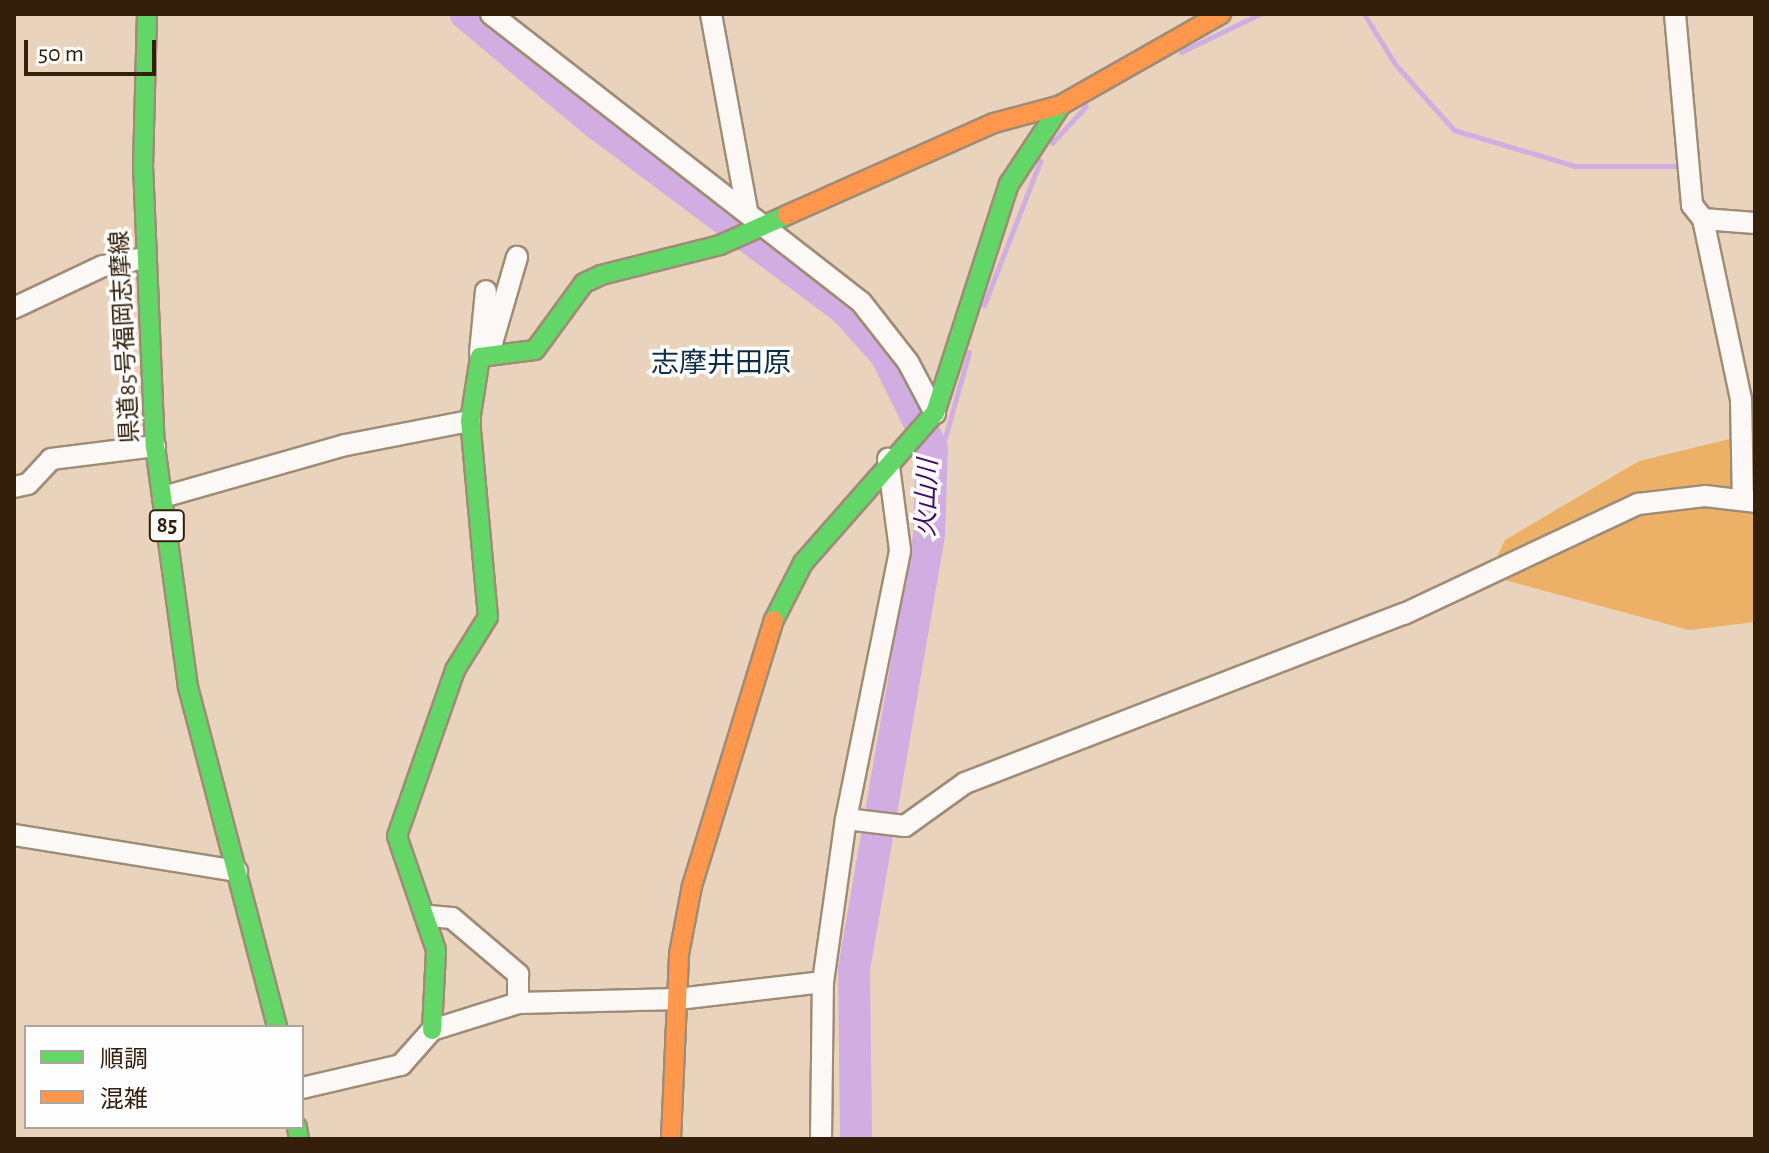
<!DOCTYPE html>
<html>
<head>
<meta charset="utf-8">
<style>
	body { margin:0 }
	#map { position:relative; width:1769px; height:1153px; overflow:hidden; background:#ead3bc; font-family:"Alegreya Sans","Noto Sans JP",sans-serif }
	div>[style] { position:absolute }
	.forest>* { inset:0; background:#ecb167 }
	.stream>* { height:5px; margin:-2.5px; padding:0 2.5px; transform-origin:2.5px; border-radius:2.5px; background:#d2ade1 }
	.river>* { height:32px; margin:-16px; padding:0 16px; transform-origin:16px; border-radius:16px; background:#d2ade1 }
	.roads { filter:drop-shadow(2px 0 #9f8c77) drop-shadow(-2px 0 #9f8c77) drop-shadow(0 2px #9f8c77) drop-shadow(0 -2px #9f8c77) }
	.street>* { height:20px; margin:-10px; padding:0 10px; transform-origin:10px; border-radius:10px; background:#fcf8f5 }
	.fast>* { height:18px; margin:-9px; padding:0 9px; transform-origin:9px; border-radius:9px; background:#63d668 }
	.slow>* { height:18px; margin:-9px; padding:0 9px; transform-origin:9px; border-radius:9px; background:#ff974d }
	span { translate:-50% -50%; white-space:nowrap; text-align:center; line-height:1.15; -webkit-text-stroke:7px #fdfdfd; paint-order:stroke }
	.shield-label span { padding:2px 6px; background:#fdfdfd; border:2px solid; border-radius:6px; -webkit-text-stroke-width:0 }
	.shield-label { font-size:22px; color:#34200a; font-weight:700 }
	.street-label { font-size:24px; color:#34200a }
	.water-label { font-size:26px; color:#440969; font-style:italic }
	.quarter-label { font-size:28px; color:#0e2e48 }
	.frame { position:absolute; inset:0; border:16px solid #34200a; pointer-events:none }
	.legend { position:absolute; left:24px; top:1025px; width:280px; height:104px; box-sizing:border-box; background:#fdfdfd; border:2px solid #ada59c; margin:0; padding:10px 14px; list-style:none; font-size:24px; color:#34200a }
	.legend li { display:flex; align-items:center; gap:16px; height:40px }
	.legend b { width:40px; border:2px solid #ada59c }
	.scale { position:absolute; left:24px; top:40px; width:132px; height:36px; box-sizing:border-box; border:4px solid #34200a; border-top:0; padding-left:10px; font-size:24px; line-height:28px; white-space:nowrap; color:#34200a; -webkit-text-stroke:6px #fdfdfd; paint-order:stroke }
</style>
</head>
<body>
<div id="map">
	<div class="forest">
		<i style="clip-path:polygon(1755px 433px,1755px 622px,1689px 630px,1501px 579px,1494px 563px,1505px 540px,1639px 461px)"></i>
	</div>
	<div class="stream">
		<i style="left:1364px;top:14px;width:59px;rotate:58.2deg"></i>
		<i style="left:1395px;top:64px;width:89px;rotate:48.2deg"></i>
		<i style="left:1454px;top:130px;width:126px;rotate:16.6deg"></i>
		<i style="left:1575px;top:166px;width:106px"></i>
		<i style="left:1181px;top:52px;width:88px;rotate:-25.7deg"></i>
		<i style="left:1052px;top:143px;width:50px;rotate:-47.4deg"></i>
		<i style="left:984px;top:305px;width:155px;rotate:-68.7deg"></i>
		<i style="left:932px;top:484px;width:137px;rotate:-74.3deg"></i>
	</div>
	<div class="river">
		<i style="left:466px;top:14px;width:170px;rotate:40deg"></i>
		<i style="left:596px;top:123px;width:311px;rotate:36.8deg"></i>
		<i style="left:845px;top:309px;width:62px;rotate:48.3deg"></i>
		<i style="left:886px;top:355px;width:105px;rotate:63.9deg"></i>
		<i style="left:932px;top:449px;width:86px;rotate:92deg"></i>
		<i style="left:929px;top:535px;width:441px;rotate:99.8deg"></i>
		<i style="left:854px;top:970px;width:169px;rotate:89.3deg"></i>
	</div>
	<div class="roads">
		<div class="street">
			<i style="left:491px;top:14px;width:469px;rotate:37.9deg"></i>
			<i style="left:861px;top:302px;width:76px;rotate:51.9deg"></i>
			<i style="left:908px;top:362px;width:58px;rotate:62.1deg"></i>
			<i style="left:711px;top:14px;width:200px;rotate:79.6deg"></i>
			<i style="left:1675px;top:14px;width:192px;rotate:84.9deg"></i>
			<i style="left:1692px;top:205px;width:18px;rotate:52deg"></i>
			<i style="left:1703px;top:219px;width:184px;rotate:78.1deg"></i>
			<i style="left:1741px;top:399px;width:100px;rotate:88.9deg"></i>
			<i style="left:1703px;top:219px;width:52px;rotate:4.4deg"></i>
			<i style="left:14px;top:308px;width:98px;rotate:-25.3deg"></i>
			<i style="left:103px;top:266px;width:43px;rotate:-10.8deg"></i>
			<i style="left:490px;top:350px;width:97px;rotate:-73.8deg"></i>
			<i style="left:480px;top:353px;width:62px;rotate:-84.5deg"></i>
			<i style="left:14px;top:487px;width:14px;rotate:-12deg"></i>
			<i style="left:28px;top:484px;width:34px;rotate:-47deg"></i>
			<i style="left:51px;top:459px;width:105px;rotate:-7.1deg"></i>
			<i style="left:163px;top:497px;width:190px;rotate:-15.9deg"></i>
			<i style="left:346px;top:445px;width:126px;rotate:-11deg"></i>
			<i style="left:846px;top:819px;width:59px;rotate:6.8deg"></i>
			<i style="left:905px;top:826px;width:74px;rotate:-35.6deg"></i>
			<i style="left:965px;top:783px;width:470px;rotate:-21.1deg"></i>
			<i style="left:1404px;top:614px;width:259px;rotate:-25.2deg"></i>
			<i style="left:1638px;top:504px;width:67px;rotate:-6.8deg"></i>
			<i style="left:1705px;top:496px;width:50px;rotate:6.8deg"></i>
			<i style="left:14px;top:835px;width:226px;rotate:9.2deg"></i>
			<i style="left:429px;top:916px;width:23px;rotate:5deg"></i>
			<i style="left:452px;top:918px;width:87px;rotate:40.3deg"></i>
			<i style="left:518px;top:974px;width:29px;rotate:90deg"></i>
			<i style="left:302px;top:1088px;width:102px;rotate:-13.1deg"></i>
			<i style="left:401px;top:1065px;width:47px;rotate:-48.5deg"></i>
			<i style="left:432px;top:1030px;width:90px;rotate:-17.4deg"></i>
			<i style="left:518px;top:1003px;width:160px;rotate:-1.4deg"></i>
			<i style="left:678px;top:999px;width:146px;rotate:-6.7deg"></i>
			<i style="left:821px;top:1139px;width:157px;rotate:-89.3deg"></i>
			<i style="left:823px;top:982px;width:165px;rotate:-82deg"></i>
			<i style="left:846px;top:819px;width:274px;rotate:-78.6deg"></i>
			<i style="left:900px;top:550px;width:92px;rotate:-97.5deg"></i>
		</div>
		<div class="fast">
			<i style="left:147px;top:14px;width:151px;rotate:91.5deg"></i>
			<i style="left:143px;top:165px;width:281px;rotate:87.6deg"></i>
			<i style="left:155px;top:446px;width:243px;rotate:82.2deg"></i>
			<i style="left:188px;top:687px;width:351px;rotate:75.3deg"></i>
			<i style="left:774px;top:620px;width:64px;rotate:-63deg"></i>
			<i style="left:803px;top:563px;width:200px;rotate:-48.7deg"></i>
			<i style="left:935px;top:413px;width:241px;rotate:-72.1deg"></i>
			<i style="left:1009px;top:184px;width:95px;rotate:-56.6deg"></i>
			<i style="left:432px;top:1030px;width:80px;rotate:-87.1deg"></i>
			<i style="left:436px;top:950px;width:120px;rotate:-108.9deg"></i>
			<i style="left:397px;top:836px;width:176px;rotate:-70.7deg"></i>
			<i style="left:455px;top:670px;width:62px;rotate:-58.1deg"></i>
			<i style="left:488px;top:617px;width:197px;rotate:-95.2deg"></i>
			<i style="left:470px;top:421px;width:65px;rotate:-81.1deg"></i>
			<i style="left:480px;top:357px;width:55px;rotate:-7.3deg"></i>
			<i style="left:535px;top:350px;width:83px;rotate:-53.8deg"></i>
			<i style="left:584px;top:283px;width:19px;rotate:-25deg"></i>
			<i style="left:601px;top:275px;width:123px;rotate:-14.1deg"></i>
			<i style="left:720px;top:245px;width:73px;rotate:-24.1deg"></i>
			<i style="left:297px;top:1127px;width:12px;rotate:81deg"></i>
		</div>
		<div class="slow">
			<i style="left:787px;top:215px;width:227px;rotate:-24deg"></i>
			<i style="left:994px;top:123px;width:69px;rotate:-15deg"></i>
			<i style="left:1061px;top:105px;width:184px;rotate:-29.6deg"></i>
			<i style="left:671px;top:1139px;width:185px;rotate:-87.5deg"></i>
			<i style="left:679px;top:954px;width:69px;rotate:-79.2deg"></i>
			<i style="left:692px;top:886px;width:278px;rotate:-72.9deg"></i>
		</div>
	</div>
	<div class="shield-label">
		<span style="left:167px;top:526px">85</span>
	</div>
	<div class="street-label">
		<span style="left:126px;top:337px;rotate:-93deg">県道85号福岡志摩線</span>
	</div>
	<div class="water-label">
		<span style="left:928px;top:498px;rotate:-88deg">火山川</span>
	</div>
	<div class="quarter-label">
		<span style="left:721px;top:364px">志摩井田原</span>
	</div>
	<div class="frame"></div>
	<ul class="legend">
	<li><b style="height:10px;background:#63d668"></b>順調</li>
	<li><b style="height:10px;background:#ff974d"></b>混雑</li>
	</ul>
	<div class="scale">50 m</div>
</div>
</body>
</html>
